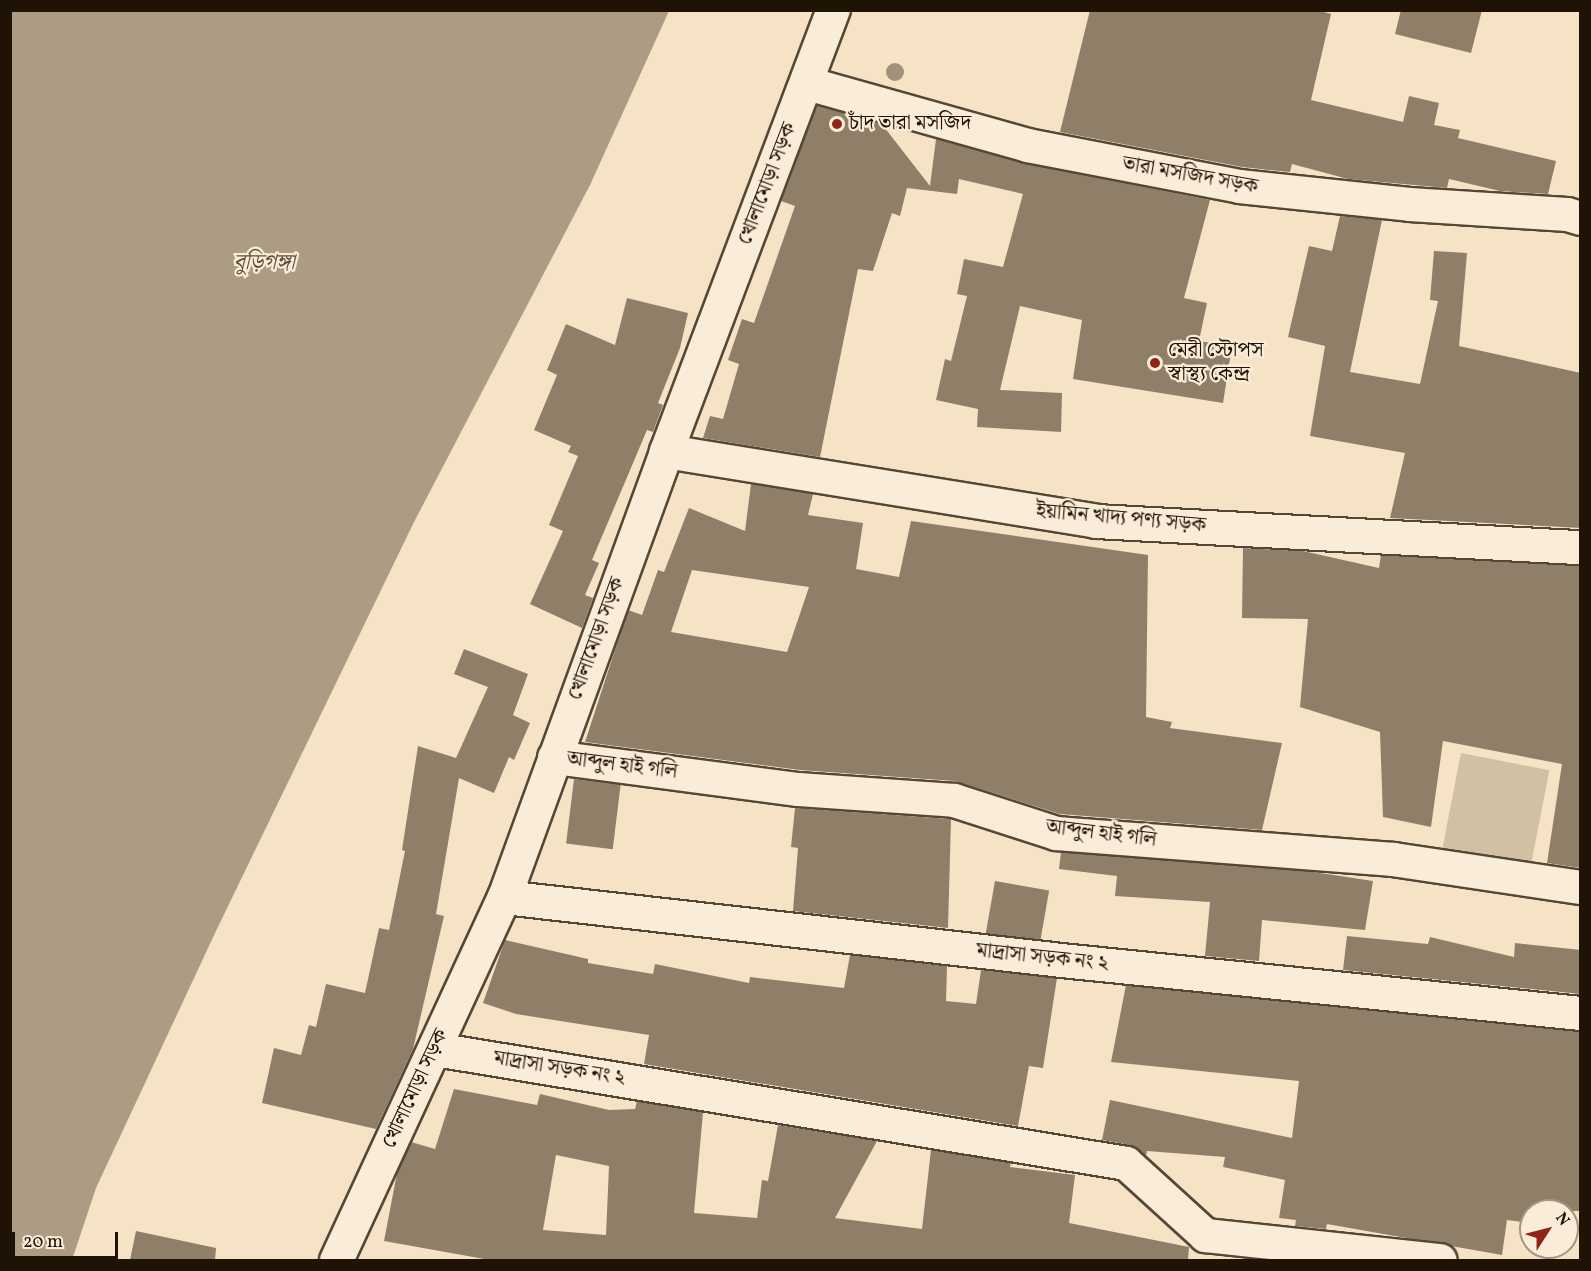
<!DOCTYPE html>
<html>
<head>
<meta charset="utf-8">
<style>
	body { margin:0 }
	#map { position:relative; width:1591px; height:1271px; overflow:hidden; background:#f6e3c5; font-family:Vollkorn,"Noto Serif Bengali",serif }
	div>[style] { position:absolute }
	.green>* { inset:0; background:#d1c0a4; transform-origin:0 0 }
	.water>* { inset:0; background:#ad9c84 }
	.building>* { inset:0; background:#8f7f69; transform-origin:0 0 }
	.roads { filter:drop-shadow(2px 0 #554735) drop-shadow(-2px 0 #554735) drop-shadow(0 2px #554735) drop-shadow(0 -2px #554735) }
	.minor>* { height:33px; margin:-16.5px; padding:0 16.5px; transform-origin:16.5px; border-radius:16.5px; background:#f9edd9 }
	.trees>* { width:18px; height:18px; margin:-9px; border-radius:50%; background:#a2927a }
	.dots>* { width:16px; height:16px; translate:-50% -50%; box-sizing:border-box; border:3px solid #f9edd9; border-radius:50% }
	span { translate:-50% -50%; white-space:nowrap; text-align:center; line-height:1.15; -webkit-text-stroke:4.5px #f9edd9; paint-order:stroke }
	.poi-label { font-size:21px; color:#1f1305 }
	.left { translate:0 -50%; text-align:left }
	.street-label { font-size:21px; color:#1f1305 }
	.water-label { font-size:22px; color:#5f513e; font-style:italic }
	.frame { position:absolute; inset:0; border:12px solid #1f1305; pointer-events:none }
	.north { position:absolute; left:1519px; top:1199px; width:60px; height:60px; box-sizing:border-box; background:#f9edd9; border:2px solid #a29684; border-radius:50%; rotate:54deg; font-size:16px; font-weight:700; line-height:24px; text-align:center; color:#1f1305 }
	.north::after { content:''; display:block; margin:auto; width:21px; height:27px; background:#8f2418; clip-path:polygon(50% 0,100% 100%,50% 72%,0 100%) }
	.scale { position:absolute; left:12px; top:1232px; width:106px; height:27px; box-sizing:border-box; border:3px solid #1f1305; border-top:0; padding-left:8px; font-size:18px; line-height:21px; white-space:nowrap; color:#1f1305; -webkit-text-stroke:4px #f9edd9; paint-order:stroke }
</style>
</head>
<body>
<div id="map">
	<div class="green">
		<i style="left:1461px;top:753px;width:90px;height:108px;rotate:11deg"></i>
	</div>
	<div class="water">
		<i style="clip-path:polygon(10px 11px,669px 11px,590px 185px,413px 524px,216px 931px,96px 1188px,72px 1260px,10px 1260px)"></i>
	</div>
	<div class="building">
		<i style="clip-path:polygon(1090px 10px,1317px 10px,1331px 14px,1311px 100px,1403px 122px,1409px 96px,1439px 103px,1434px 125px,1460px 130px,1458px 138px,1556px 161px,1548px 194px,1500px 191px,1449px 179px,1447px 188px,1348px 179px,1292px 164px,1290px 172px,1242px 167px,1060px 132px)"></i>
		<i style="clip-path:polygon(1401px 10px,1482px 10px,1471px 53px,1395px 34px)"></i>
		<i style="clip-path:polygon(817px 105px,881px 123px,930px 186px,936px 139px,1023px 163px,1210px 200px,1184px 298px,1207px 303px,1199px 341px,1232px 346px,1223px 403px,1073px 379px,1082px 320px,1020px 306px,1000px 390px,1062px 393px,1061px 432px,977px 427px,978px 409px,936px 400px,945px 359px,951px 361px,967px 296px,957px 294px,964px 259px,1003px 267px,1023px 194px,959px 179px,957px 194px,907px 188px,900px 216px,892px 213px,873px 271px,858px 269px,820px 457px,703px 438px,710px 416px,723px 419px,739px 364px,728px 360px,742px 319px,754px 323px,795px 206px,781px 201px)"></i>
		<i style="clip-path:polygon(1340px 216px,1382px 220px,1350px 372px,1420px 384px,1438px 301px,1430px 300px,1434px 251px,1467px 253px,1459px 346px,1581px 373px,1581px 528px,1390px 518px,1405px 453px,1310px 436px,1325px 346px,1288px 337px,1309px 246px,1332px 251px)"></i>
		<i style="clip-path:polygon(627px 298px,688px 313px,680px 348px,658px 403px,663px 405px,653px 432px,647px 430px,592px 560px,599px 563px,585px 595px,593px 598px,582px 628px,530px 604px,563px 531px,549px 525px,578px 456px,568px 452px,571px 446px,534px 430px,557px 375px,547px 370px,566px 324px,615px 345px)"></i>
		<i style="clip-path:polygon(evenodd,751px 484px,813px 494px,808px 515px,863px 523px,856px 569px,899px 577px,911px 521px,1148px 555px,1146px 717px,1172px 722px,1170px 728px,1282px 743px,1262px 830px,1060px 814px,955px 781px,800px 770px,585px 742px,628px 610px,642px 615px,658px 570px,664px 572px,689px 508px,745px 531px,751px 484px,692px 570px,809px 587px,787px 652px,671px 632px,692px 570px)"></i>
		<i style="clip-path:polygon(1243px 548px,1303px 551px,1379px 568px,1381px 555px,1581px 565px,1581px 868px,1547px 863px,1562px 764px,1443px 741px,1431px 827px,1383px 817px,1380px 732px,1300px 707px,1308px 619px,1242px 618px)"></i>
		<i style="clip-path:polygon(464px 649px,528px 674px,513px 715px,530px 723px,514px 760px,509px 757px,494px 793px,459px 778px,436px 914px,444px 916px,413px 1049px,376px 1129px,262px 1103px,274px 1048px,301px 1055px,309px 1025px,316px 1027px,326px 984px,365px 993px,379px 928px,389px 930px,405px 851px,402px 850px,418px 746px,456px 758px,488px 687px,454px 674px)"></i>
		<i style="left:574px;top:779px;width:47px;height:65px;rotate:7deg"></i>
		<i style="clip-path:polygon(795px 808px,951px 819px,948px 928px,793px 911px,798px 848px,791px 847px)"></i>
		<i style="clip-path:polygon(1061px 852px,1307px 871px,1373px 881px,1365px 930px,1262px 920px,1259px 961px,1205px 956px,1210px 902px,1115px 896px,1117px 876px,1059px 869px)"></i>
		<i style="left:995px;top:881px;width:55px;height:53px;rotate:10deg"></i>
		<i style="clip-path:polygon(1347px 936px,1428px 944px,1430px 937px,1514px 957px,1515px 943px,1581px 950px,1581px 994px,1343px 970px)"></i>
		<i style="clip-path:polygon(505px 940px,588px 959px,588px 963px,653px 974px,655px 964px,749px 983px,750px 977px,844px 988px,850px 955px,947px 966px,946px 1001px,976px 1004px,981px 970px,1057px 978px,1043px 1068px,1029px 1066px,1018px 1126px,644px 1064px,649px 1035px,516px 1014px,483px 1003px)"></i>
		<i style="clip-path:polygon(1126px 985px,1581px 1031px,1581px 1211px,1531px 1211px,1531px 1223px,1507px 1220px,1502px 1255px,1327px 1224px,1326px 1229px,1295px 1226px,1296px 1220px,1279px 1218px,1285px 1180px,1223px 1167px,1225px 1157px,1147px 1151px,1146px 1156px,1130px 1145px,1102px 1140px,1110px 1100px,1292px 1138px,1299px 1081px,1111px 1062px)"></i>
		<i style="clip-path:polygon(evenodd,454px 1089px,537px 1105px,540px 1094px,609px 1110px,635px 1109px,637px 1101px,703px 1112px,694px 1213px,757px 1218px,762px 1180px,768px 1181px,778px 1125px,877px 1141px,835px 1218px,922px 1229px,931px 1150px,1011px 1163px,1010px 1167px,1075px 1175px,1069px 1223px,1189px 1247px,1188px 1260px,490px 1260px,384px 1241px,397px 1173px,411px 1142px,435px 1149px,454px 1089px,556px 1155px,609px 1166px,606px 1235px,543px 1230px,556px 1155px)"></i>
		<i style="clip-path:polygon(136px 1231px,216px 1248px,215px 1260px,130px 1260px)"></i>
	</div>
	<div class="roads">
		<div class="minor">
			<i style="left:807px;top:83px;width:229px;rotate:15.7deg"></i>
			<i style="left:1027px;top:145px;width:216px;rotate:10.9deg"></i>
			<i style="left:1239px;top:186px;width:171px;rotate:6deg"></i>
			<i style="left:1409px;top:204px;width:158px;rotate:3.6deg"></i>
			<i style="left:1567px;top:214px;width:14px;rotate:17deg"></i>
			<i style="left:666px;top:451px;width:436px;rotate:9.2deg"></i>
			<i style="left:1096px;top:521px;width:485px;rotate:3.1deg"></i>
			<i style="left:554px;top:757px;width:246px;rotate:7.5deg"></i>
			<i style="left:798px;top:789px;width:156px;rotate:4deg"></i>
			<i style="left:954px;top:800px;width:107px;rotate:17.9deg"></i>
			<i style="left:1056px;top:833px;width:338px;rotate:4.4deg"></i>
			<i style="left:1393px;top:859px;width:189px;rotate:8.5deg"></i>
			<i style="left:504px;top:897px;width:561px;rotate:6.45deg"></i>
			<i style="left:1061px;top:960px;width:522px;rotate:5.83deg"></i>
			<i style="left:435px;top:1049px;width:700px;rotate:9.37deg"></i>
			<i style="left:1126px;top:1163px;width:107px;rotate:42.3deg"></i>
			<i style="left:1205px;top:1235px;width:236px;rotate:6.1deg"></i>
			<i style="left:336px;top:1260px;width:400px;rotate:-65.2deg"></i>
			<i style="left:504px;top:897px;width:475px;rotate:-70deg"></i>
			<i style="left:666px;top:451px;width:472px;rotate:-69.3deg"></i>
		</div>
	</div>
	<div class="trees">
		<i style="left:895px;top:72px"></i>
	</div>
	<div class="dots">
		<i style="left:837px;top:124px;background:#8f2418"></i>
		<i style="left:1155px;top:363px;background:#8f2418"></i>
	</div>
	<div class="poi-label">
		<span class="left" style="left:849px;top:124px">চাঁদ তারা মসজিদ</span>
		<span class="left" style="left:1168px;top:363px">মেরী স্টোপস<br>স্বাস্থ্য কেন্দ্র</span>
	</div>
	<div class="street-label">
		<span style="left:1190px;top:176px;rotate:10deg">তারা মসজিদ সড়ক</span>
		<span style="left:768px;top:184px;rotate:-69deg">খোলামোড়া সড়ক</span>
		<span style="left:1121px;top:519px;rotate:5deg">ইয়ামিন খাদ্য পণ্য সড়ক</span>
		<span style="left:597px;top:639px;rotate:-70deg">খোলামোড়া সড়ক</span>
		<span style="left:622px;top:766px;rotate:7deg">আব্দুল হাই গলি</span>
		<span style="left:1101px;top:834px;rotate:7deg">আব্দুল হাই গলি</span>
		<span style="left:1042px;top:958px;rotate:6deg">মাদ্রাসা সড়ক নং ২</span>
		<span style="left:559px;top:1069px;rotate:9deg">মাদ্রাসা সড়ক নং ২</span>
		<span style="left:416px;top:1089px;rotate:-65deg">খোলামোড়া সড়ক</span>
	</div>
	<div class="water-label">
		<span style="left:264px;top:264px">বুড়িগঙ্গা</span>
	</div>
	<div class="frame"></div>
	<div class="north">N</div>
	<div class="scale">20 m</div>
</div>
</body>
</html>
